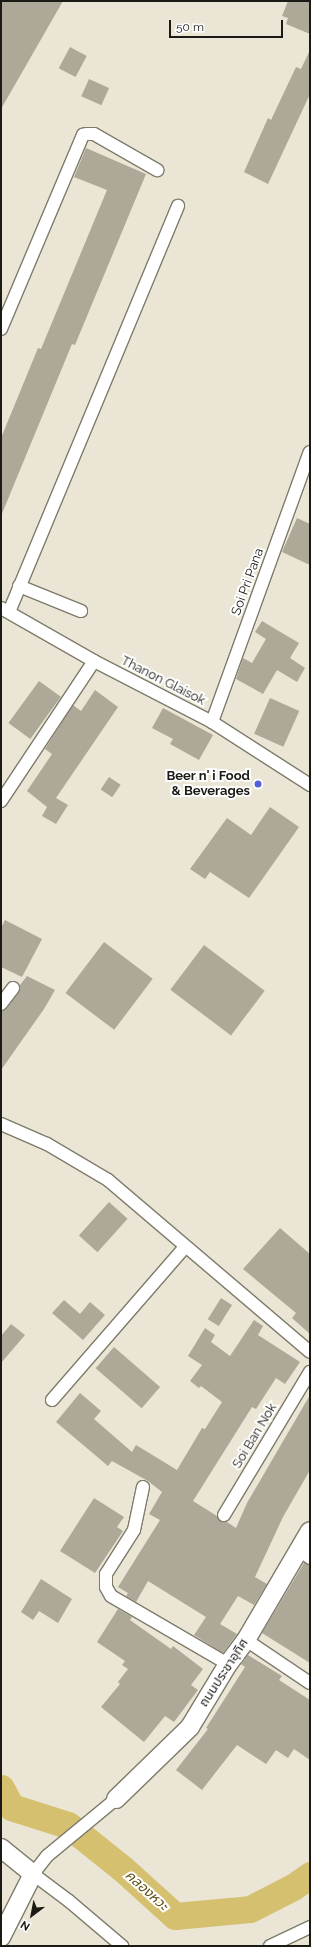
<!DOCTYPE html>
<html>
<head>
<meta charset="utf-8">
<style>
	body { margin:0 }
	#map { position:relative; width:311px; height:1947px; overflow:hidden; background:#eae5d4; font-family:Raleway,"Noto Sans Thai",sans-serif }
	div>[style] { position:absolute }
	.river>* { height:27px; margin:-13.5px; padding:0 13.5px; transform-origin:13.5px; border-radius:13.5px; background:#d5c070 }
	.building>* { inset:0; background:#ada898; transform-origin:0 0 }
	.roads { filter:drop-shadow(1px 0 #7f7b6b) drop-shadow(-1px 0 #7f7b6b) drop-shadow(0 1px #7f7b6b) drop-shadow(0 -1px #7f7b6b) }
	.street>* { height:12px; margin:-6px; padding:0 6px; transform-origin:6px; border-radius:6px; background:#fff }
	.secondary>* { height:18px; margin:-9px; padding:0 9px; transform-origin:9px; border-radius:9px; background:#fff }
	.dots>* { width:11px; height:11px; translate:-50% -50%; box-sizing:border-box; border:2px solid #fff; border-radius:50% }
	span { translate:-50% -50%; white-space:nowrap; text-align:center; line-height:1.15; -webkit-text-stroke:4px #fff; paint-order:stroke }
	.street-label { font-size:13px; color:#1c1a14 }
	.poi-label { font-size:13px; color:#1c1a14; font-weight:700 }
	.right { translate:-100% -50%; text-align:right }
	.water-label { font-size:14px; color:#605114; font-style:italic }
	.frame { position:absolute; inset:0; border:2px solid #1c1a14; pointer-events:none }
	.north { position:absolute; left:12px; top:1895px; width:40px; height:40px; -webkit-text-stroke:3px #fff; paint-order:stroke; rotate:212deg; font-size:11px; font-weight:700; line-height:16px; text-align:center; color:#1c1a14 }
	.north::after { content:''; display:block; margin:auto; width:14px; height:18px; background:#1c1a14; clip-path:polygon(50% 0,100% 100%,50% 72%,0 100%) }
	.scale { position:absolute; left:169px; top:20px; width:114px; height:18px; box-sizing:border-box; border:2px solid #1c1a14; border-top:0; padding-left:5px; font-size:12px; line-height:14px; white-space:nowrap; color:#1c1a14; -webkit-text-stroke:3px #fff; paint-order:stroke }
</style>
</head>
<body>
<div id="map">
	<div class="river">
		<i style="left:1px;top:1788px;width:21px;rotate:62deg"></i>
		<i style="left:11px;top:1807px;width:60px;rotate:17.5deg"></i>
		<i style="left:68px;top:1825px;width:70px;rotate:38.7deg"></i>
		<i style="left:123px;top:1869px;width:70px;rotate:42.1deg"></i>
		<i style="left:175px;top:1916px;width:75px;rotate:-5.3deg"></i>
		<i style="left:250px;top:1909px;width:48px;rotate:-27.1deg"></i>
		<i style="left:293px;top:1887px;width:21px;rotate:-35deg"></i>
	</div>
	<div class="building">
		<i style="clip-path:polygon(1px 1px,63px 1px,1px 109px)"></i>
		<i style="clip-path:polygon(288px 1px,310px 1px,310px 34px,286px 24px,288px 18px,282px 16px)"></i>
		<i style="left:70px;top:47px;width:19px;height:24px;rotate:28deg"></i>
		<i style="clip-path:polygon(310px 50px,310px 94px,268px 184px,244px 172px,268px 118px,271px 120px,296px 67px,301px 69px)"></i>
		<i style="left:89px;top:79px;width:22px;height:19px;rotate:24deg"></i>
		<i style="clip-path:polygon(86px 148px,146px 174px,75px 345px,72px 344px,1px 516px,1px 438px,38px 348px,41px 349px,107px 190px,74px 177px)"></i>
		<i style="clip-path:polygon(297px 518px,310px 524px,310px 565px,282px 552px)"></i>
		<i style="clip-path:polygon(262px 621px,299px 643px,290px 658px,305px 668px,297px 682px,277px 670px,263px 694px,236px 679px,243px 658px,252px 663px,266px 639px,255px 632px)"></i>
		<i style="left:39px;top:681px;width:27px;height:52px;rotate:36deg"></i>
		<i style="clip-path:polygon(95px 690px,118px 707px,56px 798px,68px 805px,56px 824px,42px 816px,47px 807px,27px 791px,52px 754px,45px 749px,73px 705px,81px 711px)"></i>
		<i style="left:270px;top:698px;width:32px;height:39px;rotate:24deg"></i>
		<i style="clip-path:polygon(163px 708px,213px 735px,199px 760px,170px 744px,173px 739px,152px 728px)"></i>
		<i style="left:109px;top:777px;width:14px;height:15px;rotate:34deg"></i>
		<i style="clip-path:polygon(270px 807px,299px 827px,249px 898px,210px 872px,205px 879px,190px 869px,227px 818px,251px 835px)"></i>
		<i style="clip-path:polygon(5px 920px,42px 939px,22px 977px,1px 967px,1px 928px)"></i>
		<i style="left:104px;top:942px;width:61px;height:64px;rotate:37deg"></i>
		<i style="left:204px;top:945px;width:76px;height:56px;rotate:37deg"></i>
		<i style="clip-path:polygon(27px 976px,55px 990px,44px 1009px,1px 1070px,1px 1011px,7px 1008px,19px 992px,20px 985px)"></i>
		<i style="left:109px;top:1202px;width:25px;height:45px;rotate:42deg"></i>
		<i style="clip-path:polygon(280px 1228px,310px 1254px,310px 1334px,292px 1318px,296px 1313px,243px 1269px)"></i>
		<i style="left:221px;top:1298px;width:13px;height:25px;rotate:32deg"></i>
		<i style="clip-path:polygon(64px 1300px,80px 1314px,90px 1302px,105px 1315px,83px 1340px,52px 1313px)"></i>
		<i style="clip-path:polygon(254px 1320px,263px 1326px,258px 1335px,300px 1362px,285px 1384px,276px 1378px,256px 1409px,252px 1407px,193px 1501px,217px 1516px,220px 1521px,227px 1522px,236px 1528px,247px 1503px,310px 1395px,310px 1470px,283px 1517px,255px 1577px,267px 1584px,254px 1605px,238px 1596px,220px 1624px,237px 1634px,223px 1653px,194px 1635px,206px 1617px,148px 1581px,136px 1602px,126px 1596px,128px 1593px,118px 1587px,160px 1520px,149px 1514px,162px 1492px,148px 1481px,112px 1461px,108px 1466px,56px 1422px,80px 1393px,101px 1411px,94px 1419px,132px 1452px,136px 1445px,177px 1470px,202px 1428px,205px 1429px,222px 1402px,201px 1386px,199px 1388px,190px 1381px,202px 1365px,188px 1356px,205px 1328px,215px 1335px,211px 1342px,230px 1356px)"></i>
		<i style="clip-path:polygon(11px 1324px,25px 1335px,1px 1363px,1px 1336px)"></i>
		<i style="left:114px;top:1347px;width:61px;height:28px;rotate:41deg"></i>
		<i style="clip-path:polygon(94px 1498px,124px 1517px,117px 1527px,123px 1531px,95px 1573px,60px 1551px)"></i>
		<i style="clip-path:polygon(304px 1563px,310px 1565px,310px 1663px,262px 1633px)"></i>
		<i style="clip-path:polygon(41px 1579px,72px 1599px,58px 1623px,39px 1611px,33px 1620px,21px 1612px)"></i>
		<i style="clip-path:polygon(118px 1609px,132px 1617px,130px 1620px,171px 1649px,173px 1646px,203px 1669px,191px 1685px,198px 1690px,174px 1722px,165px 1716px,144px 1742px,101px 1707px,120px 1684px,118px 1682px,128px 1669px,122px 1665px,125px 1661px,97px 1642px)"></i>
		<i style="clip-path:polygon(248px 1655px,282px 1676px,279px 1680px,310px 1700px,310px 1760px,294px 1749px,288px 1758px,276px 1750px,266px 1764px,237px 1745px,202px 1790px,176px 1770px,208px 1729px,206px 1728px,245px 1667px,241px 1664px)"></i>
	</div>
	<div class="roads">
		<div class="street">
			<i style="left:1px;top:329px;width:211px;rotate:-67.1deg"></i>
			<i style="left:83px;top:135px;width:4px;rotate:-14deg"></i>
			<i style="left:87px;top:134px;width:7px"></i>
			<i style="left:94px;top:134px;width:73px;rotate:29.7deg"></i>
			<i style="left:19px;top:586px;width:67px;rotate:22deg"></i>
			<i style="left:1px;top:608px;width:107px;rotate:29.7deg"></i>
			<i style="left:94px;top:661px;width:133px;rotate:27.3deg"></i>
			<i style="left:212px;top:722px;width:117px;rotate:32.7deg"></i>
			<i style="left:9px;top:612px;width:440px;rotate:-67.4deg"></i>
			<i style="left:212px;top:722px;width:287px;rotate:-70.1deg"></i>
			<i style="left:1px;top:801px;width:168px;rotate:-56.4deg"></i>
			<i style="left:1px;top:1004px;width:20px;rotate:-53deg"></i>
			<i style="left:1px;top:1124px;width:50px;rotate:23.5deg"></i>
			<i style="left:47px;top:1144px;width:71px;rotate:30.5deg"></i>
			<i style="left:108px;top:1180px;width:265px;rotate:40.4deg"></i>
			<i style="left:52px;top:1400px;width:203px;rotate:-49deg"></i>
			<i style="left:143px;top:1487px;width:44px;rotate:101.8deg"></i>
			<i style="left:134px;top:1530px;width:52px;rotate:122.5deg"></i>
			<i style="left:106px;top:1574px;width:13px;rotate:90deg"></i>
			<i style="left:106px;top:1587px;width:10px;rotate:61deg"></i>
			<i style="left:111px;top:1596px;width:135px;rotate:30.2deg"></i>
			<i style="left:224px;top:1515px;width:167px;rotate:-59deg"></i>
			<i style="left:299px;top:1550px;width:14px;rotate:36deg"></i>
			<i style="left:246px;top:1640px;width:77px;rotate:33.9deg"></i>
			<i style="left:116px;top:1799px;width:89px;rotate:140.4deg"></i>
			<i style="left:47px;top:1856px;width:23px;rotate:128deg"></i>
			<i style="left:33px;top:1874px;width:45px;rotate:36.9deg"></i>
			<i style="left:69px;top:1901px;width:70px;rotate:40.3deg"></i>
			<i style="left:270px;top:1946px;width:44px;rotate:-25.4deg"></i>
		</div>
		<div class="secondary">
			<i style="left:116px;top:1799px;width:103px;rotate:-44.2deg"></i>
			<i style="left:190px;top:1727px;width:74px;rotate:-58.9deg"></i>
			<i style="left:228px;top:1664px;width:30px;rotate:-53deg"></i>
			<i style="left:246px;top:1640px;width:126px;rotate:-59.6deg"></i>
			<i style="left:1px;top:1848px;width:41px;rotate:39.1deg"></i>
			<i style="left:33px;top:1874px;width:71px;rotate:116.9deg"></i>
		</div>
	</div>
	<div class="dots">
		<i style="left:258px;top:784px;background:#545ed5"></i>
	</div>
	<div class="street-label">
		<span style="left:248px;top:582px;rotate:-70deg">Soi Pri Pana</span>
		<span style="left:163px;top:681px;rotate:27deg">Thanon Glaisok</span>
		<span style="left:255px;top:1436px;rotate:-59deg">Soi Ban Nok</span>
		<span style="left:224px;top:1673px;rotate:-57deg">ถนนประชาอุทิศ</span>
	</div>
	<div class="poi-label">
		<span class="right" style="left:250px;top:784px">Beer n' i Food<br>&amp; Beverages</span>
	</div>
	<div class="water-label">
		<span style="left:147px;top:1890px;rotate:42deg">คลองหวะ</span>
	</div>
	<div class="frame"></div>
	<div class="north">N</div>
	<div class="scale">50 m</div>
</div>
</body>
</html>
